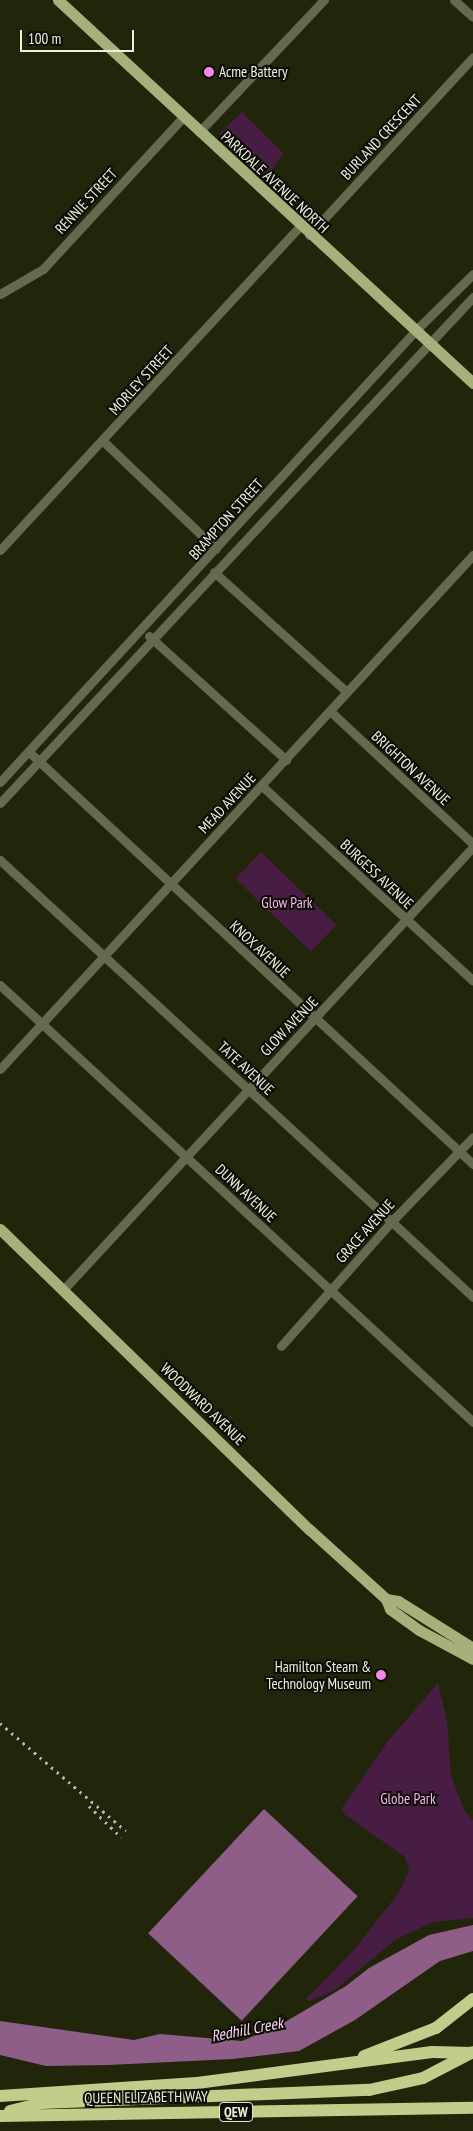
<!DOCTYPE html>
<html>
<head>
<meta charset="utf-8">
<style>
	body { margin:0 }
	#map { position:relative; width:473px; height:2131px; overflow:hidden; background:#212509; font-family:"PT Sans Narrow",sans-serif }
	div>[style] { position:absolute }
	.green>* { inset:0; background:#471d44; transform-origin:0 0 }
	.water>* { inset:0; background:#8e5d88; transform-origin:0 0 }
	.minor>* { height:9px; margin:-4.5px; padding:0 4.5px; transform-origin:4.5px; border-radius:4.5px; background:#64694f }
	.major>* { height:11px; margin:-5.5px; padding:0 5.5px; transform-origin:5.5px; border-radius:5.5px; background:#a6b07b }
	.highway>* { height:12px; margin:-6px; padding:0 6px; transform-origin:6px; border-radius:6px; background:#c1cd8b }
	.rail>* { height:2.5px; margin-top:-1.25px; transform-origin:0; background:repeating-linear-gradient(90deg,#b4b7a3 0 2.5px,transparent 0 7.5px) }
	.highway-bridge>* { height:12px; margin:-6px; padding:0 6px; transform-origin:6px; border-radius:6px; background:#c1cd8b }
	.dots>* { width:14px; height:14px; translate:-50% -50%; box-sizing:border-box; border:2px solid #0b0d03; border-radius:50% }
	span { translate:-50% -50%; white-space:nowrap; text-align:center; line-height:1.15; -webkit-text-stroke:4px #0b0d03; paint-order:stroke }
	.shield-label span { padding:1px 4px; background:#0b0d03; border:1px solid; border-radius:4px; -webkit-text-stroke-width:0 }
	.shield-label { font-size:14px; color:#edf0df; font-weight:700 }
	.poi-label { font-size:15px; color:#edf0df }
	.left { translate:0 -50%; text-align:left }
	.right { translate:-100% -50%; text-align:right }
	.street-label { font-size:15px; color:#edf0df }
	.park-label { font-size:15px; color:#fab1f1 }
	.water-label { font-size:16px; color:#ffd3f9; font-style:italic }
	.scale { position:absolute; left:20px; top:30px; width:114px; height:22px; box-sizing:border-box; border:2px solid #edf0df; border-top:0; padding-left:6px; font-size:15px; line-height:18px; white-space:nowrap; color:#edf0df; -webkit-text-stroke:4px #0b0d03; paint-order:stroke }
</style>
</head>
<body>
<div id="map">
	<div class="green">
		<i style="clip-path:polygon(242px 112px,283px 153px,267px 178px,219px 134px)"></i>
		<i style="left:261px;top:852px;width:105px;height:37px;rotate:44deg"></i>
		<i style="clip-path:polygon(438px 1683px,447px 1721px,451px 1775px,464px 1810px,473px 1820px,473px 1918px,433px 1922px,395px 1940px,335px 1990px,310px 2001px,306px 1999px,353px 1951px,400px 1891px,409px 1871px,405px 1857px,344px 1814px,342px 1808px,388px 1741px)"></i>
	</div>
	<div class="water">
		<i style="left:264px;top:1809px;width:128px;height:170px;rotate:43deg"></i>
		<i style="clip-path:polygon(473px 1925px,473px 1951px,440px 1961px,355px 2020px,299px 2051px,233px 2059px,108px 2065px,46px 2066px,0 2055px,0 2021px,134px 2040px,160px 2034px,242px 2041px,280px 2025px,346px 1986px,369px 1968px,429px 1935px)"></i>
	</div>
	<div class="minor">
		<i style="left:454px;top:0;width:25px;rotate:42deg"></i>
		<i style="left:199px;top:132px;width:182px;rotate:-46.6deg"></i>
		<i style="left:309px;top:235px;width:242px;rotate:-47.3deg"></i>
		<i style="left:0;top:294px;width:50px;rotate:-30.2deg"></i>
		<i style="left:43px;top:269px;width:208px;rotate:-47.3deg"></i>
		<i style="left:103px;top:441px;width:156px;rotate:43.7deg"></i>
		<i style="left:0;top:550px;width:442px;rotate:-47.2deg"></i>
		<i style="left:214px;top:572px;width:179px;rotate:42.1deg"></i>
		<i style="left:149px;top:636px;width:185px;rotate:42.1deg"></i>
		<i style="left:331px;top:712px;width:194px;rotate:42.9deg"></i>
		<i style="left:29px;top:752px;width:606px;rotate:42.86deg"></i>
		<i style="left:0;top:782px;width:614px;rotate:-47.37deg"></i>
		<i style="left:416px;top:330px;width:80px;rotate:-44.5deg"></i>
		<i style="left:262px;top:786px;width:287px;rotate:42.7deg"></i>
		<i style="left:0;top:803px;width:693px;rotate:-46.93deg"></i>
		<i style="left:0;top:860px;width:644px;rotate:42.73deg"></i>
		<i style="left:0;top:985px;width:644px;rotate:42.73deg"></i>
		<i style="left:0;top:1069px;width:699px;rotate:-47.38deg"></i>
		<i style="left:63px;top:1290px;width:604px;rotate:-47.22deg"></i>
		<i style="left:281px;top:1346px;width:166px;rotate:-48.4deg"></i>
		<i style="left:391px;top:1222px;width:118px;rotate:-46deg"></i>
	</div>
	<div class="major">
		<i style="left:58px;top:0;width:565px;rotate:42.7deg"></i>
		<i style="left:0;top:1229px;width:432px;rotate:44.2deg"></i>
		<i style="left:310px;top:1530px;width:103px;rotate:42.2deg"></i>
		<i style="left:386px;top:1599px;width:11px;rotate:68deg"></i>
		<i style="left:390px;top:1609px;width:36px;rotate:36deg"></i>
		<i style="left:419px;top:1630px;width:61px;rotate:28.2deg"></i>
		<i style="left:386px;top:1599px;width:12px;rotate:9deg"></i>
		<i style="left:398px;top:1601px;width:89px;rotate:32.1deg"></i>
	</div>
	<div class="highway">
		<i style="left:364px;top:2056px;width:77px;rotate:-21.3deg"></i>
		<i style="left:436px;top:2028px;width:47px;rotate:-38.1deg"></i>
		<i style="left:0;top:2096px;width:197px;rotate:-3.8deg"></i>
		<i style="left:197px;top:2083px;width:237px;rotate:-7.5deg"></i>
		<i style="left:432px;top:2052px;width:41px;rotate:1.4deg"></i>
		<i style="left:10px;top:2111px;width:32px;rotate:-14deg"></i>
		<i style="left:41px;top:2103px;width:328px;rotate:-2.3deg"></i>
		<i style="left:369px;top:2090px;width:55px;rotate:-12.5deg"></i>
		<i style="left:0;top:2116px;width:473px;rotate:-1deg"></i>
	</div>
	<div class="rail">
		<i style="left:0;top:1723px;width:166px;rotate:40.6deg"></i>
		<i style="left:89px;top:1806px;width:45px;rotate:44.1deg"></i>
	</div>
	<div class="highway-bridge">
		<i style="left:423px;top:2078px;width:56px;rotate:-27.5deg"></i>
	</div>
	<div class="dots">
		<i style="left:209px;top:72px;background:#f788ec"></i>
		<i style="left:381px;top:1675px;background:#f788ec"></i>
	</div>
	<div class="shield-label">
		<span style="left:236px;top:2112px">QEW</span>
	</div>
	<div class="poi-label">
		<span class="left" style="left:219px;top:72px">Acme Battery</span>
		<span class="right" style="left:371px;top:1675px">Hamilton Steam &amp;<br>Technology Museum</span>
	</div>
	<div class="street-label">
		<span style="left:381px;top:137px;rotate:-47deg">BURLAND CRESCENT</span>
		<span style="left:275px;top:182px;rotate:43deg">PARKDALE AVENUE NORTH</span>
		<span style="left:86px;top:201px;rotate:-47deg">RENNIE STREET</span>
		<span style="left:141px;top:380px;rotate:-48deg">MORLEY STREET</span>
		<span style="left:226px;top:519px;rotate:-48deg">BRAMPTON STREET</span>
		<span style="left:411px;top:768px;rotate:43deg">BRIGHTON AVENUE</span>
		<span style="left:227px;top:803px;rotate:-47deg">MEAD AVENUE</span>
		<span style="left:377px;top:874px;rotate:43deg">BURGESS AVENUE</span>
		<span style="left:260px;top:949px;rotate:43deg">KNOX AVENUE</span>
		<span style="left:289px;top:1026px;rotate:-46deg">GLOW AVENUE</span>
		<span style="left:246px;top:1068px;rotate:43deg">TATE AVENUE</span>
		<span style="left:246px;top:1193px;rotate:43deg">DUNN AVENUE</span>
		<span style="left:365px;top:1231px;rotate:-48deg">GRACE AVENUE</span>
		<span style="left:203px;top:1404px;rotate:44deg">WOODWARD AVENUE</span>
		<span style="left:146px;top:2097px;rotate:-1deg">QUEEN ELIZABETH WAY</span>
	</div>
	<div class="park-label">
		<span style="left:287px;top:903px">Glow Park</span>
		<span style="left:408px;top:1799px">Globe Park</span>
	</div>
	<div class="water-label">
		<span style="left:247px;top:2029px;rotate:-11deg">Redhill Creek</span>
	</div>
	<div class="scale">100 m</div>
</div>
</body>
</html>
